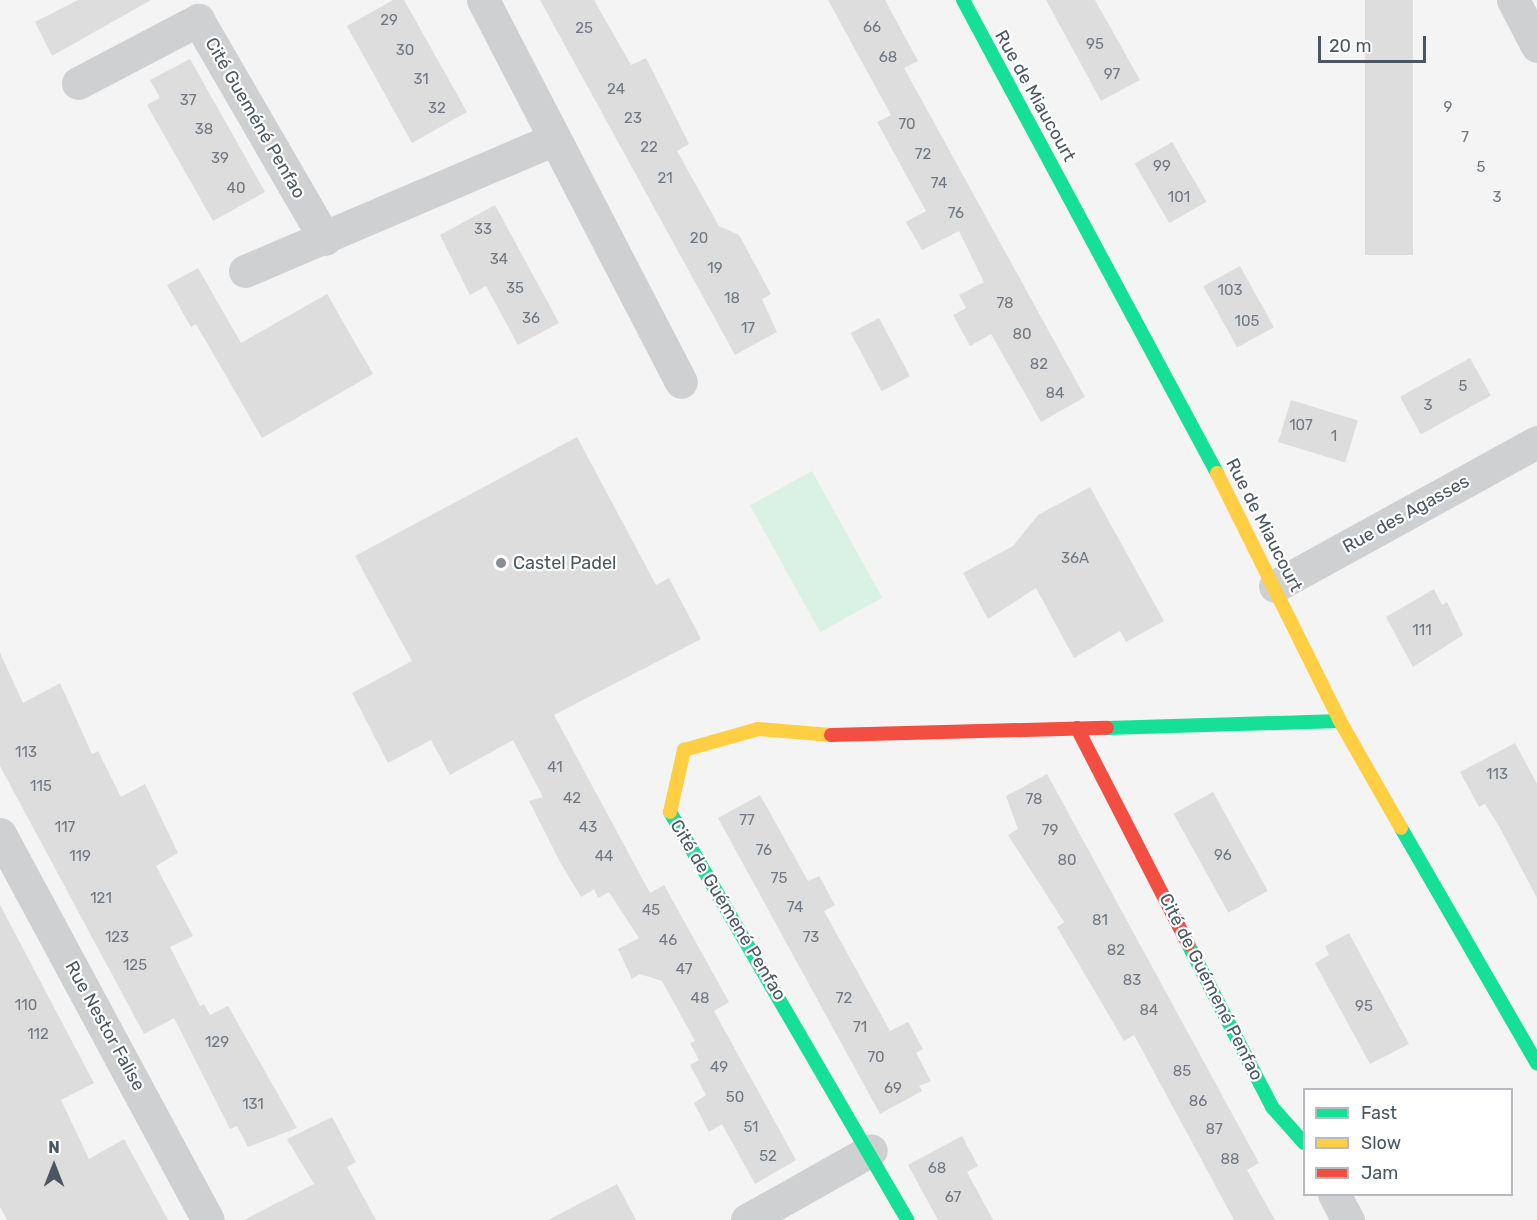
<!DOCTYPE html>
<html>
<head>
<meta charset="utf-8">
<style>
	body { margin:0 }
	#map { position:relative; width:1537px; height:1220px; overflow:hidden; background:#f4f4f4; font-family:Rubik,sans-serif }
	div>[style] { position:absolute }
	.green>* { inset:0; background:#d9f2e3; transform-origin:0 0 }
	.building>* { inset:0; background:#ddddde; transform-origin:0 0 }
	.street>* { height:33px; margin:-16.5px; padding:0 16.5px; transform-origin:16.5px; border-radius:16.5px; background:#ced0d2 }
	.fast>* { height:14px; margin:-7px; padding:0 7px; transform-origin:7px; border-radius:7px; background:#16e098 }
	.slow>* { height:14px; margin:-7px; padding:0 7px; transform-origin:7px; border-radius:7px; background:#ffcf43 }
	.jam>* { height:14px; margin:-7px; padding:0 7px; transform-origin:7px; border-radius:7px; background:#f24e42 }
	.dots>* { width:16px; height:16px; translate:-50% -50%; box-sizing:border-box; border:3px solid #fff; border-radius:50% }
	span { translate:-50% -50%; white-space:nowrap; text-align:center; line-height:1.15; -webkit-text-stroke:4.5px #fff; paint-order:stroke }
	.number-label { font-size:15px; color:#707881 }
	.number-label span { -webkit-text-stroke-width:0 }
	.street-label { font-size:18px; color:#4a5661 }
	.poi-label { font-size:18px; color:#4a5661 }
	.left { translate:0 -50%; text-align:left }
	.legend { position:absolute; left:1303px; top:1088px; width:210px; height:108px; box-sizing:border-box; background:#fff; border:2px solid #b7bbc0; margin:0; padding:8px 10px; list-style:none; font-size:18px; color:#4a5661 }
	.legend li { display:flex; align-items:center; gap:12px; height:30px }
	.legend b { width:30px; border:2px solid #b7bbc0 }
	.north { position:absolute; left:24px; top:1136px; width:60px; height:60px; -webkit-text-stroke:4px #fff; paint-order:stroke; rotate:0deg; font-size:16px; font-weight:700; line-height:24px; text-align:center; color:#4a5661 }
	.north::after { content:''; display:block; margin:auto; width:21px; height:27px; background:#4a5661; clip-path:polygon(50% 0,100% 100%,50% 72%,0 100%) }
	.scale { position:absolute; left:1318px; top:36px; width:108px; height:27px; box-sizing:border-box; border:3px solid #4a5661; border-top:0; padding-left:8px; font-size:18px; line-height:21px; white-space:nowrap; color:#4a5661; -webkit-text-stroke:4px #fff; paint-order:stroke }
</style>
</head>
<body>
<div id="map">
	<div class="green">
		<i style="left:812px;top:471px;width:145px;height:71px;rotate:61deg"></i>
	</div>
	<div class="building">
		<i style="clip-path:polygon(78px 0,151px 0,52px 56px,35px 22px)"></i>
		<i style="clip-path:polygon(393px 0,404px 0,467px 112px,412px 143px,347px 26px)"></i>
		<i style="clip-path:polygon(540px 0,594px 0,631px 65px,646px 58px,689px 144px,677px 151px,719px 226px,739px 235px,771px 294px,762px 299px,777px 332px,735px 355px)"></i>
		<i style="clip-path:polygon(828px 0,885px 0,918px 61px,904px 68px,1085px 397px,1041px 422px,991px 334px,970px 346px,953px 315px,966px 308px,959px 295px,984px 282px,959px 231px,922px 250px,906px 222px,926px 211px,877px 122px,891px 115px)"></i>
		<i style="clip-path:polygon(1046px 0,1095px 0,1140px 80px,1101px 101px)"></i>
		<i style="left:1365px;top:0;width:48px;height:255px"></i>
		<i style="clip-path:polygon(190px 59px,265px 192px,213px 221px,147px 105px,160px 98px,150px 80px)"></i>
		<i style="left:1172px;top:142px;width:69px;height:43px;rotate:60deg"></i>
		<i style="clip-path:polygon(495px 205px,559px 323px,518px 345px,486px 286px,470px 295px,440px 235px)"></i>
		<i style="left:1240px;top:266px;width:70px;height:42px;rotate:61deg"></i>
		<i style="clip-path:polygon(198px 268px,241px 343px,327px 294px,373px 374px,262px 438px,196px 324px,191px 327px,167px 285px)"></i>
		<i style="left:879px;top:318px;width:66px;height:32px;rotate:62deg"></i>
		<i style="left:1470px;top:358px;width:43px;height:80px;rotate:61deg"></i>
		<i style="left:1291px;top:400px;width:70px;height:44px;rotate:17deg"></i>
		<i style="clip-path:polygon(577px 437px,656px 585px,669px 578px,701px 639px,554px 715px,650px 893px,664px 885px,729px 1002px,714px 1011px,796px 1160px,755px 1184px,722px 1124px,709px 1132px,694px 1103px,706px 1095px,690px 1065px,699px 1060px,690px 1043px,695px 1041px,662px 981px,640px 974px,632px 979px,618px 949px,639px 938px,609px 892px,598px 898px,594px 889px,581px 897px,560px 862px,529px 801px,543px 797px,513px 740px,450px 775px,431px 740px,388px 763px,352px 693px,412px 661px,355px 556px)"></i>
		<i style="clip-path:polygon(1090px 487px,1164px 621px,1126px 642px,1120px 631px,1074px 658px,1036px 588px,988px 619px,963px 573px,1013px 546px,1038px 515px)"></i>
		<i style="clip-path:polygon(1434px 589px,1442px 605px,1447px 602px,1463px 635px,1413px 667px,1386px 617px)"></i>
		<i style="clip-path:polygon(0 653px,23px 703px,60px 683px,92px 754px,98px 751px,121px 797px,145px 784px,178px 853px,156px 866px,193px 936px,170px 947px,200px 1006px,204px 1004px,210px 1015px,228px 1006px,297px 1128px,248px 1147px,237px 1126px,230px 1129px,174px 1018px,144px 1034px,0 766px)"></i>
		<i style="clip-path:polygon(1515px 743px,1537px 784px,1537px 898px,1500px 828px,1485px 804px,1479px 807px,1460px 772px)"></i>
		<i style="clip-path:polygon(1047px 774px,1259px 1163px,1247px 1170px,1275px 1220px,1234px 1220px,1134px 1035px,1124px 1041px,1057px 927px,1064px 922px,1008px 835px,1018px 829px,1006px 796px)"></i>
		<i style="left:1213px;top:792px;width:113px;height:45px;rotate:61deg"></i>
		<i style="clip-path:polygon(760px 795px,808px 881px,819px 876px,835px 905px,824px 911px,890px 1031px,908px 1022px,923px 1049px,916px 1053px,931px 1081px,919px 1086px,922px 1091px,880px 1114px,718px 818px)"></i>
		<i style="clip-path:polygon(0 905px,94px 1083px,61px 1100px,89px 1159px,124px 1139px,168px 1220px,7px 1220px,0 1207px)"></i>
		<i style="clip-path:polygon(1349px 933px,1409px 1044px,1370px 1064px,1315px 963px,1329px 955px,1325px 946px)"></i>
		<i style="clip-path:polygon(332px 1117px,356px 1162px,347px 1167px,376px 1220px,244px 1220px,314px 1184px,287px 1139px)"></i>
		<i style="clip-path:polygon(962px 1136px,978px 1166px,967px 1172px,993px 1220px,938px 1220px,908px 1165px)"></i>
		<i style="clip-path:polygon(617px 1184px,636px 1220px,548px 1220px)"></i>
	</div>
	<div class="street">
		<i style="left:483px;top:0;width:430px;rotate:62.6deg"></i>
		<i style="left:1513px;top:0;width:52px;rotate:62.4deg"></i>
		<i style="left:78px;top:83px;width:136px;rotate:-27.7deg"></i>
		<i style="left:198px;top:20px;width:253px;rotate:59.9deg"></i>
		<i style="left:245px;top:271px;width:334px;rotate:-23.1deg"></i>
		<i style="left:1275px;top:586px;width:299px;rotate:-28.8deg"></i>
		<i style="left:0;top:834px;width:438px;rotate:61.7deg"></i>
		<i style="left:1334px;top:1194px;width:30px;rotate:62deg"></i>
		<i style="left:747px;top:1220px;width:142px;rotate:-29.4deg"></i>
	</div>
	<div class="fast">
		<i style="left:963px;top:0;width:537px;rotate:61.76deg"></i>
		<i style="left:1107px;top:728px;width:233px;rotate:-1.7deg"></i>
		<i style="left:670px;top:812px;width:472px;rotate:59.8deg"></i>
		<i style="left:1401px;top:828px;width:272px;rotate:60deg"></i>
		<i style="left:1188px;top:944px;width:183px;rotate:62.7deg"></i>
		<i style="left:1272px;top:1107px;width:48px;rotate:48.4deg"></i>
	</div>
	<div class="slow">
		<i style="left:1217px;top:473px;width:277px;rotate:63.6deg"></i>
		<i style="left:1340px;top:721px;width:123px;rotate:60.3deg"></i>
		<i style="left:670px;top:812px;width:64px;rotate:-77.3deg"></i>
		<i style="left:684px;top:750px;width:77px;rotate:-15.8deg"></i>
		<i style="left:758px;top:729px;width:73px;rotate:4.7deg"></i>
	</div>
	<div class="jam">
		<i style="left:1077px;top:728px;width:243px;rotate:62.8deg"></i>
		<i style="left:831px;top:735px;width:276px;rotate:-1.5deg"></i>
	</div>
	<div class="dots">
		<i style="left:501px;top:563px;background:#868d94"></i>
	</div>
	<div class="number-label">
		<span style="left:389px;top:21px">29</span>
		<span style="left:872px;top:28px">66</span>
		<span style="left:584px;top:29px">25</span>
		<span style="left:1095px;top:45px">95</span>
		<span style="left:405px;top:51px">30</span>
		<span style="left:888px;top:58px">68</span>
		<span style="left:1112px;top:75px">97</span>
		<span style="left:421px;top:80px">31</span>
		<span style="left:616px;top:90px">24</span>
		<span style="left:188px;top:101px">37</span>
		<span style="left:1448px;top:108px">9</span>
		<span style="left:437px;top:109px">32</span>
		<span style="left:633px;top:119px">23</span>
		<span style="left:907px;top:125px">70</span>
		<span style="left:204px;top:130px">38</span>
		<span style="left:1465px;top:138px">7</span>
		<span style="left:649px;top:148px">22</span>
		<span style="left:923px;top:155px">72</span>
		<span style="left:220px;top:159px">39</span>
		<span style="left:1162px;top:167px">99</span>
		<span style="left:1481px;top:168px">5</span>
		<span style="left:665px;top:179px">21</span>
		<span style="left:939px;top:184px">74</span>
		<span style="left:236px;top:189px">40</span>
		<span style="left:1179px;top:198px">101</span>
		<span style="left:1497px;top:198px">3</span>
		<span style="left:956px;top:214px">76</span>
		<span style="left:483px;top:230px">33</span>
		<span style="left:699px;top:239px">20</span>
		<span style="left:499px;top:260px">34</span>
		<span style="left:715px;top:269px">19</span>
		<span style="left:515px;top:289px">35</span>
		<span style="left:1230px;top:291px">103</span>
		<span style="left:732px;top:299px">18</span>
		<span style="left:1005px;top:304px">78</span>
		<span style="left:531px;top:319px">36</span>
		<span style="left:1247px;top:322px">105</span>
		<span style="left:748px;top:329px">17</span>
		<span style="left:1022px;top:335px">80</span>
		<span style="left:1039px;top:365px">82</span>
		<span style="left:1463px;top:387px">5</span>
		<span style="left:1055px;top:394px">84</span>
		<span style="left:1428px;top:406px">3</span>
		<span style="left:1301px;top:426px">107</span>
		<span style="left:1334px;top:437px">1</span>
		<span style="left:1075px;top:559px">36A</span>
		<span style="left:1422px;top:631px">111</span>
		<span style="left:26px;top:753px">113</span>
		<span style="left:555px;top:768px">41</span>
		<span style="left:1497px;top:775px">113</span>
		<span style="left:41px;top:787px">115</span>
		<span style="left:572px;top:799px">42</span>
		<span style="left:1034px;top:800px">78</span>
		<span style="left:747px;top:821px">77</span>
		<span style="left:65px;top:828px">117</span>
		<span style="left:588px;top:828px">43</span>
		<span style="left:1050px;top:831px">79</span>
		<span style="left:764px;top:851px">76</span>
		<span style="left:1223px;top:856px">96</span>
		<span style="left:80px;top:857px">119</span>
		<span style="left:604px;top:857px">44</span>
		<span style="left:1067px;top:861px">80</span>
		<span style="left:779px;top:879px">75</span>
		<span style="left:101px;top:899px">121</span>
		<span style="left:795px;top:908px">74</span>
		<span style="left:651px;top:911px">45</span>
		<span style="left:1100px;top:921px">81</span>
		<span style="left:117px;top:938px">123</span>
		<span style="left:811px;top:938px">73</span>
		<span style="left:668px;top:941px">46</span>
		<span style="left:1116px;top:951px">82</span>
		<span style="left:135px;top:966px">125</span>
		<span style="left:684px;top:970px">47</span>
		<span style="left:1132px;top:981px">83</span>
		<span style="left:700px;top:999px">48</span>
		<span style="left:844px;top:999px">72</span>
		<span style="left:26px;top:1006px">110</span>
		<span style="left:1364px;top:1007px">95</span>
		<span style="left:1149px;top:1011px">84</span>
		<span style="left:860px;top:1028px">71</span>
		<span style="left:38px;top:1035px">112</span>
		<span style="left:217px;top:1043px">129</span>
		<span style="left:876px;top:1058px">70</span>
		<span style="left:719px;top:1068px">49</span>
		<span style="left:1182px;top:1072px">85</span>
		<span style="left:893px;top:1089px">69</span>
		<span style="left:735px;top:1098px">50</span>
		<span style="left:1198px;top:1102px">86</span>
		<span style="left:253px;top:1105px">131</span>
		<span style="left:751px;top:1128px">51</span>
		<span style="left:1214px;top:1130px">87</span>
		<span style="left:768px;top:1157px">52</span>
		<span style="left:1230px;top:1160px">88</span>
		<span style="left:937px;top:1169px">68</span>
		<span style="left:953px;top:1198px">67</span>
	</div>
	<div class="street-label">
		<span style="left:1035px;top:96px;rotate:61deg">Rue de Miaucourt</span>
		<span style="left:255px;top:118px;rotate:60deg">Cité Gueméné Penfao</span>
		<span style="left:1406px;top:514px;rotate:-29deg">Rue des Agasses</span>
		<span style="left:1264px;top:525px;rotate:63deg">Rue de Miaucourt</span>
		<span style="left:728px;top:910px;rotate:59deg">Cité de Guémené Penfao</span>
		<span style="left:1211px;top:987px;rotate:63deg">Cité de Guémené Penfao</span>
		<span style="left:105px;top:1026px;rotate:61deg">Rue Nestor Falise</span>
	</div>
	<div class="poi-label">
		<span class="left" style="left:513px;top:563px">Castel Padel</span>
	</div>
	<ul class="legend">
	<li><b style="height:8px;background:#16e098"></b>Fast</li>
	<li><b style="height:8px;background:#ffcf43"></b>Slow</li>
	<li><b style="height:8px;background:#f24e42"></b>Jam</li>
	</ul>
	<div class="north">N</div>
	<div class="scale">20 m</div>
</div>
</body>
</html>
